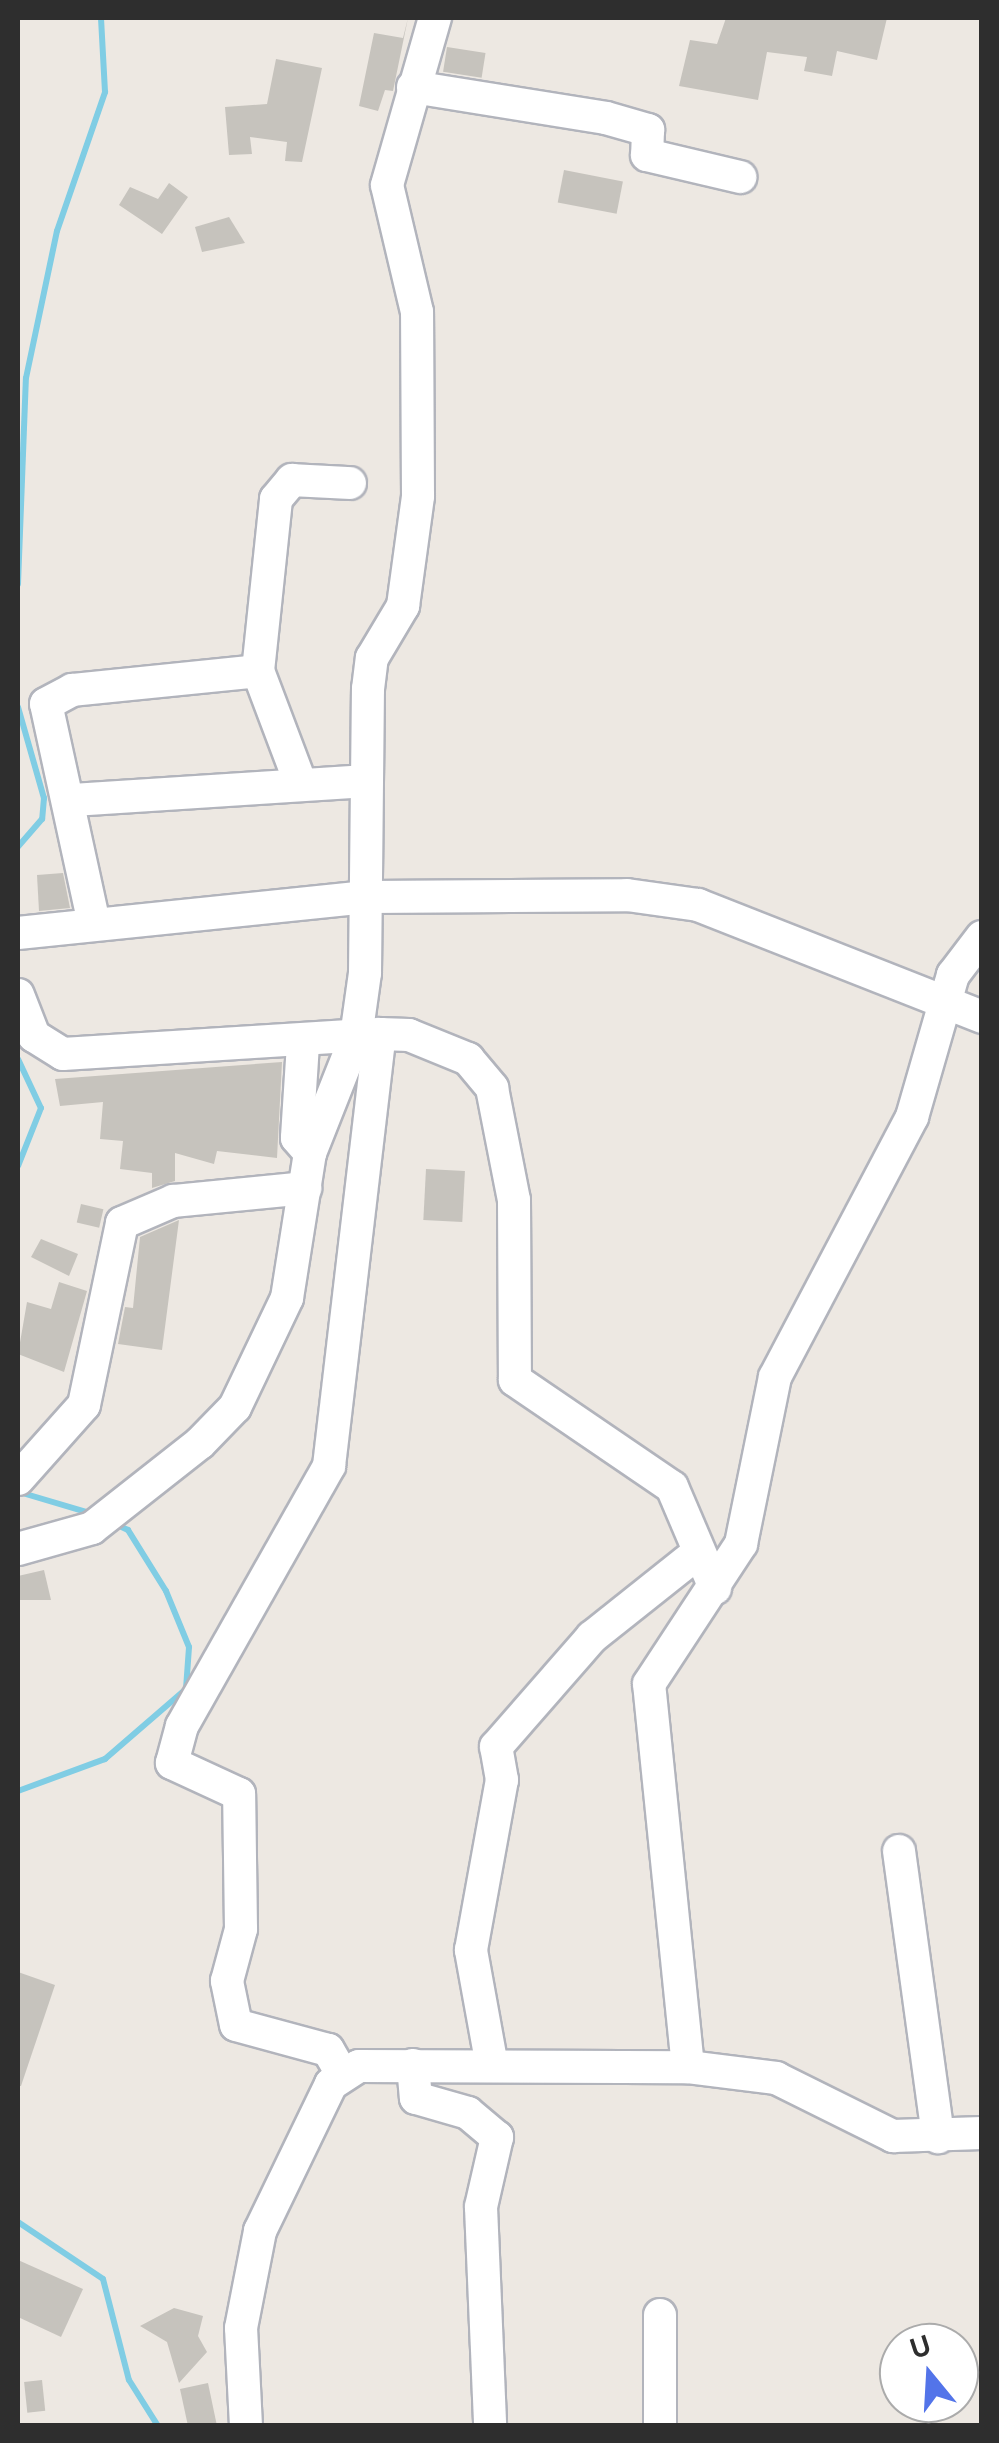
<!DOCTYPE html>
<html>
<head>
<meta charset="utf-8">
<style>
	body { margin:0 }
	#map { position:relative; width:999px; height:2443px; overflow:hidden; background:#ede8e2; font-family:Figtree,sans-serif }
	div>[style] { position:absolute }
	.stream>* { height:6px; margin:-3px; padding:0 3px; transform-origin:3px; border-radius:3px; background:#80cde4 }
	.building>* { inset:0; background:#c6c3bd; transform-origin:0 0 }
	.roads { filter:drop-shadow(2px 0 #b2b4bc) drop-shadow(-2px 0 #b2b4bc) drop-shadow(0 2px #b2b4bc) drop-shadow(0 -2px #b2b4bc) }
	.minor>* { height:32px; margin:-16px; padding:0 16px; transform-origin:16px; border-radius:16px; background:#fff }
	span { translate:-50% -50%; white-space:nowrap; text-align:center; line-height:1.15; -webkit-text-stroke:10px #fff; paint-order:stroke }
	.frame { position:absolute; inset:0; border:20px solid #2e2e2e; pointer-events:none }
	.north { position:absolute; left:879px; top:2323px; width:100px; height:100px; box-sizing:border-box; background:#fff; border:2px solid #ababab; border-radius:50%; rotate:342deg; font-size:28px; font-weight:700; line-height:40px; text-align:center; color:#2e2e2e }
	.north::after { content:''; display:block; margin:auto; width:35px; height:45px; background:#5374e9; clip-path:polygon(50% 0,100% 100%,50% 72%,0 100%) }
</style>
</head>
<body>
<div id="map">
	<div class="stream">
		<i style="left:18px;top:584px;width:206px;rotate:-87.8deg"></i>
		<i style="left:26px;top:378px;width:150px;rotate:-78.1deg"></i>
		<i style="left:57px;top:231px;width:147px;rotate:-70.9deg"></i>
		<i style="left:105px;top:92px;width:74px;rotate:-93.1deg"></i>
		<i style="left:18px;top:707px;width:95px;rotate:74.1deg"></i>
		<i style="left:44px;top:798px;width:21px;rotate:95deg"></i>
		<i style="left:42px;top:819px;width:37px;rotate:131deg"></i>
		<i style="left:18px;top:1059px;width:54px;rotate:64.9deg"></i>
		<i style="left:41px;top:1108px;width:62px;rotate:111.6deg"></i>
		<i style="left:19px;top:1492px;width:77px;rotate:16.6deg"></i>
		<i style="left:18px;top:1791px;width:93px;rotate:-20.2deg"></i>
		<i style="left:105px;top:1759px;width:107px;rotate:-40.8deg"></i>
		<i style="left:186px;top:1689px;width:42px;rotate:-85.9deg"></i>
		<i style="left:189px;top:1647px;width:61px;rotate:-112.3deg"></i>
		<i style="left:166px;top:1591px;width:72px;rotate:-121.9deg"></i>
		<i style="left:128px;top:1530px;width:17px;rotate:-155deg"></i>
		<i style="left:18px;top:2222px;width:102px;rotate:33.8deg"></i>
		<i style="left:103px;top:2279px;width:104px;rotate:75.6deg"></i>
		<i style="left:129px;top:2380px;width:54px;rotate:57.8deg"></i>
	</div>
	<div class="building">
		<i style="clip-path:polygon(408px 18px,393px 91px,385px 90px,378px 111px,359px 106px,374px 33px,403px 38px)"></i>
		<i style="clip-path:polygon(726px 18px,887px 18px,877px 60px,837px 51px,832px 76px,804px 71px,807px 57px,767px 52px,758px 100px,679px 86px,690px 40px,717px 44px)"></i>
		<i style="left:447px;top:47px;width:39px;height:25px;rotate:9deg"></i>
		<i style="clip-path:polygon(276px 59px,322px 68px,302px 162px,285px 161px,287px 142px,250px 137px,252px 154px,229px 155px,225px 107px,267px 104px)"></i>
		<i style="left:564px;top:170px;width:60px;height:33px;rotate:11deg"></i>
		<i style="clip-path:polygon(169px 183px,188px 197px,162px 234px,119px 205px,130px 187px,158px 199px)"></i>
		<i style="clip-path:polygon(229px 217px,245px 243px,202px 252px,195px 227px)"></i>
		<i style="clip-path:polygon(63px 873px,70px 908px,39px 911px,37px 875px)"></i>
		<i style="clip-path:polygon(282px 1062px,277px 1158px,217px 1151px,214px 1164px,175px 1153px,175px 1181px,152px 1188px,152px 1173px,120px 1169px,123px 1141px,100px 1139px,103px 1102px,60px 1106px,55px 1079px)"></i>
		<i style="left:426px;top:1169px;width:39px;height:51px;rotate:3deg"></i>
		<i style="left:81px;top:1204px;width:23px;height:19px;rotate:13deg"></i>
		<i style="clip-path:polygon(179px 1220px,162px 1350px,118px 1344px,125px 1307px,133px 1308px,140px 1237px)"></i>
		<i style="clip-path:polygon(41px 1239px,78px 1254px,69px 1276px,31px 1257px)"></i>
		<i style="clip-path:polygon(59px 1282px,87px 1291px,64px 1372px,18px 1354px,27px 1302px,51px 1309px)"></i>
		<i style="clip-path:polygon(44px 1570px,51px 1600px,18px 1600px,18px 1576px)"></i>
		<i style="clip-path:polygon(18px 1972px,55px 1985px,21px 2086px,18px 2086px)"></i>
		<i style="clip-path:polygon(18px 2260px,83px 2289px,61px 2337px,18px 2317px)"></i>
		<i style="clip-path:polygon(174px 2308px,203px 2316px,198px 2336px,207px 2352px,179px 2383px,167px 2342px,140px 2326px)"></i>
		<i style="left:42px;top:2380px;width:31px;height:18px;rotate:84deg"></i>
		<i style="clip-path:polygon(208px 2383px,217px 2426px,188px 2426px,180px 2389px)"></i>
	</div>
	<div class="roads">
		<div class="minor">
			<i style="left:413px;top:87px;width:195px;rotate:9.1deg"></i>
			<i style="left:606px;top:118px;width:44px;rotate:15.9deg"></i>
			<i style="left:648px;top:130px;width:25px;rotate:92deg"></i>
			<i style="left:647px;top:155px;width:96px;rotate:13.3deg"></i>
			<i style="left:300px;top:782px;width:119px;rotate:-110.7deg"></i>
			<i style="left:258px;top:671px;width:173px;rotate:-84deg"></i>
			<i style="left:276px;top:499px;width:25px;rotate:-50deg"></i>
			<i style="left:292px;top:480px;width:58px;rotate:3deg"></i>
			<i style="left:73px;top:800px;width:294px;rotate:-3.7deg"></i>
			<i style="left:93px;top:919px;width:220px;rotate:-102.3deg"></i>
			<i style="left:46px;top:704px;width:30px;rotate:-28deg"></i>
			<i style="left:72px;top:690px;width:187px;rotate:-5.8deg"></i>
			<i style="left:18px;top:933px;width:353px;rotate:-5.9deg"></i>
			<i style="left:369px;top:897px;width:258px;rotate:-0.4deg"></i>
			<i style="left:627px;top:895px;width:72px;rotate:8deg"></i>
			<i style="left:698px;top:905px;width:305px;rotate:21.5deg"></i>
			<i style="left:18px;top:995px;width:44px;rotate:68.7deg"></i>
			<i style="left:34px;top:1036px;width:34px;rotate:32deg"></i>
			<i style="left:63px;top:1054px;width:318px;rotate:-3.6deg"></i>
			<i style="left:380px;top:1034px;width:29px;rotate:2deg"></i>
			<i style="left:409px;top:1035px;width:64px;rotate:22.1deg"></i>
			<i style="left:468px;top:1059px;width:38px;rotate:50deg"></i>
			<i style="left:492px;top:1088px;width:114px;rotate:78.9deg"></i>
			<i style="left:514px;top:1200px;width:180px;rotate:89.7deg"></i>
			<i style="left:515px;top:1380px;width:190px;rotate:34.3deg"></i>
			<i style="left:672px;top:1487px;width:110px;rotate:66.9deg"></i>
			<i style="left:303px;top:1044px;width:94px;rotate:93.7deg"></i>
			<i style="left:297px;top:1138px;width:20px;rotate:49deg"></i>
			<i style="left:18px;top:1479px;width:99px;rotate:-48.3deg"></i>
			<i style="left:84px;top:1405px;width:186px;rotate:-78.2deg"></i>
			<i style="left:122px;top:1223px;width:56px;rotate:-23.3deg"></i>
			<i style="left:173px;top:1201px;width:133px;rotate:-5.6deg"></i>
			<i style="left:18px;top:1549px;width:77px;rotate:-15.8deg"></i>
			<i style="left:92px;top:1528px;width:137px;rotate:-38.2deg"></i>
			<i style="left:200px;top:1443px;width:50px;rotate:-45.8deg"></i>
			<i style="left:235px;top:1407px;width:121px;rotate:-64.5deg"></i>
			<i style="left:287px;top:1298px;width:147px;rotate:-81deg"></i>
			<i style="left:310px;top:1153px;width:125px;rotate:-68.4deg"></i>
			<i style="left:356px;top:1037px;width:65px;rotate:-82deg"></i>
			<i style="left:365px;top:973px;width:284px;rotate:-89.4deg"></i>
			<i style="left:368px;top:689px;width:31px;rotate:-83deg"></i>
			<i style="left:372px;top:658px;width:61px;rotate:-59.2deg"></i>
			<i style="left:403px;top:606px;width:111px;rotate:-82.2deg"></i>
			<i style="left:418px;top:496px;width:184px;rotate:-90.3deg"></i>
			<i style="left:417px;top:312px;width:130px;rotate:-103.3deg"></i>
			<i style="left:387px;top:185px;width:174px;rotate:-74deg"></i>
			<i style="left:899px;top:1851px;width:289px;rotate:82.2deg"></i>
			<i style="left:413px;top:2065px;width:33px;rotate:85deg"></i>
			<i style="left:416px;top:2098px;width:54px;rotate:16.1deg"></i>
			<i style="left:468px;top:2113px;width:38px;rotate:40deg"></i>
			<i style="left:497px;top:2137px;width:72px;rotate:102.9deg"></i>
			<i style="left:481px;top:2207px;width:219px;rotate:87.6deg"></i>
			<i style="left:492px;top:2066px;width:118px;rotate:-100.3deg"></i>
			<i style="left:471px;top:1950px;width:173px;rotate:-79.7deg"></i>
			<i style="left:502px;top:1780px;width:34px;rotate:-100deg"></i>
			<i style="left:496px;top:1747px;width:146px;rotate:-48.9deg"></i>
			<i style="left:592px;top:1637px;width:130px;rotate:-38.5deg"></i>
			<i style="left:688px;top:2067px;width:385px;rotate:-95.8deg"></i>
			<i style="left:649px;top:1684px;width:168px;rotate:-56.7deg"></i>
			<i style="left:741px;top:1544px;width:170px;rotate:-78.5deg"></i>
			<i style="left:775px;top:1377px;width:294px;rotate:-62.2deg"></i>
			<i style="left:912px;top:1117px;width:148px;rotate:-73.9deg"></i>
			<i style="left:953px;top:975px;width:48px;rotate:-52.7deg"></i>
			<i style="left:342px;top:2074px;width:28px;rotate:-120deg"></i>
			<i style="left:328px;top:2050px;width:95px;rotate:-164.8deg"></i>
			<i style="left:236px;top:2025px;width:45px;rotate:-101.6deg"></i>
			<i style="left:227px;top:1981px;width:54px;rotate:-74.9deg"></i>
			<i style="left:241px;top:1929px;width:135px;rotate:-90.8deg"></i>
			<i style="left:239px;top:1794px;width:74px;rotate:-155.2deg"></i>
			<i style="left:172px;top:1763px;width:38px;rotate:-75deg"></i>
			<i style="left:182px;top:1726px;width:299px;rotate:-60.5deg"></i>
			<i style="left:329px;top:1466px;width:435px;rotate:-83.3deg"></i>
			<i style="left:246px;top:2426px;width:98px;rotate:-92.9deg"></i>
			<i style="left:241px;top:2328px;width:99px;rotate:-78.9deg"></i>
			<i style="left:260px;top:2231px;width:163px;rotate:-64.2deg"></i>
			<i style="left:331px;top:2084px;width:33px;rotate:-33deg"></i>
			<i style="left:359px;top:2066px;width:329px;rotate:0.2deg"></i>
			<i style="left:688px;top:2067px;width:89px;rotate:7.1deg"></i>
			<i style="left:776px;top:2078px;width:131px;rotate:26.4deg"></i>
			<i style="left:893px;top:2136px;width:89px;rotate:-1.9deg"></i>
			<i style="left:660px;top:2426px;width:111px;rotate:-90deg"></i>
		</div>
	</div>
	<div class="frame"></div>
	<div class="north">U</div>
</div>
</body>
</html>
